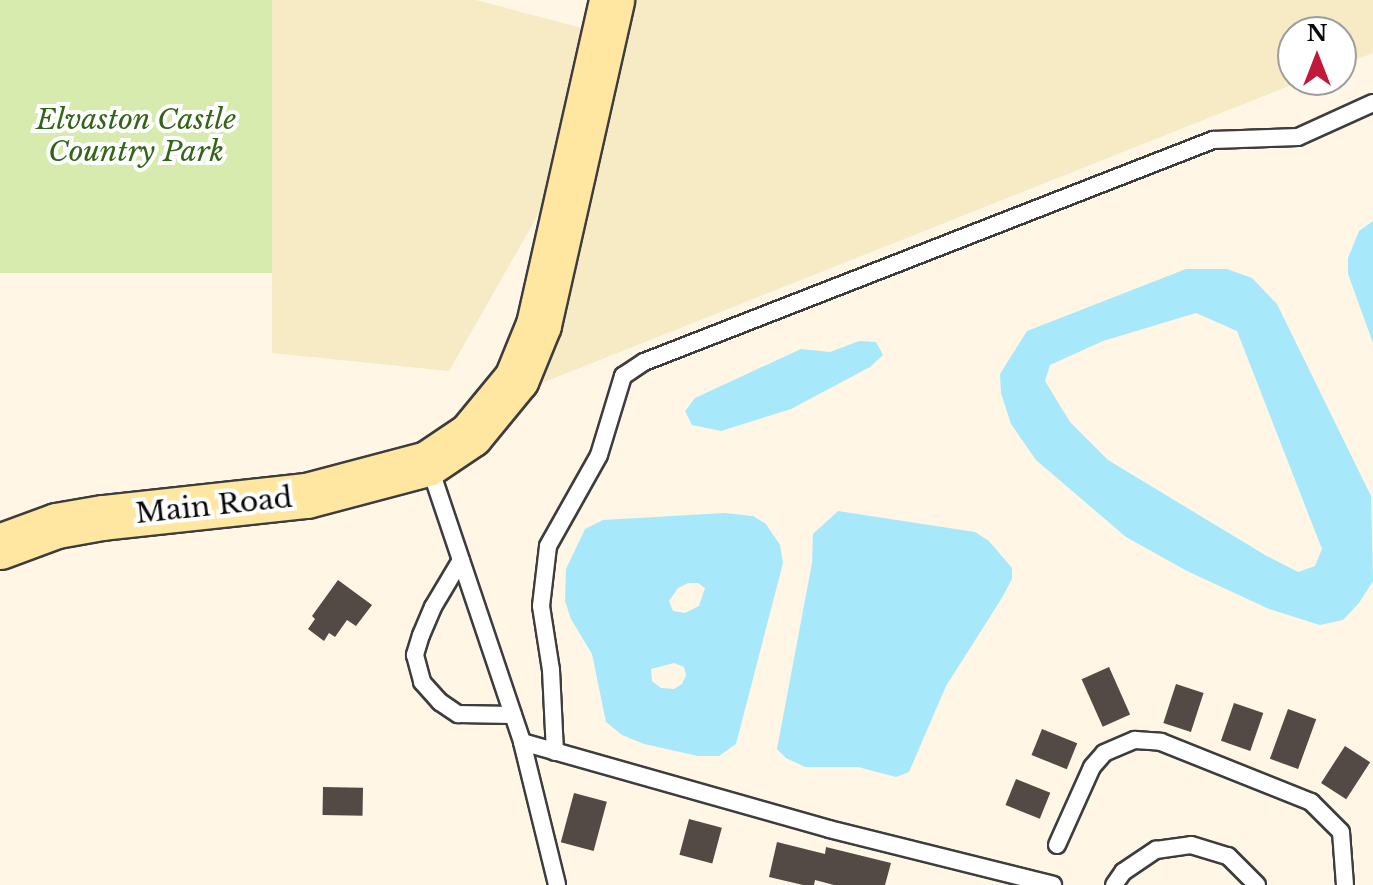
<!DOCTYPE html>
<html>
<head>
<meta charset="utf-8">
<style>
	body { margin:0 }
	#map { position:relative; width:1373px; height:885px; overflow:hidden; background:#fff6e6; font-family:"Libre Baskerville",serif }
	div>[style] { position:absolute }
	.farmland>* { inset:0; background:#f6ebc5 }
	.green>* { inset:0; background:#d7ebae; transform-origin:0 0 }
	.water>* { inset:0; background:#a7e8fb }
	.building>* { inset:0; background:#534945; transform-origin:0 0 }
	.roads { filter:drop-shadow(2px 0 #3d3d3d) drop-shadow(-2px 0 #3d3d3d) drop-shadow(0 2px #3d3d3d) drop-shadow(0 -2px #3d3d3d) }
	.service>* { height:16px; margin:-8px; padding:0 8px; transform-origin:8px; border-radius:8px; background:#fff }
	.secondary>* { height:44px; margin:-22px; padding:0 22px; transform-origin:22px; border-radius:22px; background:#ffe6a1 }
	span { translate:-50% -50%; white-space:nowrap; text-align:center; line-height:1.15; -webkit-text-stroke:8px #fff; paint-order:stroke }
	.park-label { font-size:28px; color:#336417; font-style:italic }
	.street-label { font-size:28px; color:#0a0a0a }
	.north { position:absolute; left:1277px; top:16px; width:80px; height:80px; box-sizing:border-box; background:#fff; border:2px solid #9d9d9d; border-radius:50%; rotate:0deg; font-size:22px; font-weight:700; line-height:32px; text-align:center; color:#0a0a0a }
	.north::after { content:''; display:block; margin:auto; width:28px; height:36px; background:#c2193b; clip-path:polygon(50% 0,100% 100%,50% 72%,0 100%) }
</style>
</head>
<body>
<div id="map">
	<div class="farmland">
		<i style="clip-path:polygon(272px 0,476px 0,582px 28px,547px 199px,449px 371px,272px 353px)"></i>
		<i style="clip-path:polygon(634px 0,1373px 0,1373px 53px,1341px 65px,1341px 32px,1293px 32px,1293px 80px,1304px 80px,542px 383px,559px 339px)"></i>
	</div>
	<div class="green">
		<i style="left:0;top:0;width:272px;height:273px"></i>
	</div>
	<div class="water">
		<i style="clip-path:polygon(1373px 221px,1373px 343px,1348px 274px,1348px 258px,1359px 231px)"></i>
		<i style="clip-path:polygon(evenodd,1186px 269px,1227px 269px,1252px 278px,1277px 304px,1371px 496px,1373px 581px,1359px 603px,1343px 620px,1320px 625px,1269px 609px,1187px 571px,1126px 537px,1036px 460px,1011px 424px,1001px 393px,1000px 374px,1027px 331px,1186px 269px,1196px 313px,1237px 331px,1322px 549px,1315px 566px,1298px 572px,1265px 555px,1108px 460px,1070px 422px,1045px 381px,1050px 365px,1103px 341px,1196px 313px)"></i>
		<i style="clip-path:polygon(859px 341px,876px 342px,883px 355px,870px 367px,791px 409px,721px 431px,692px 425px,685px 411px,695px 398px,801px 349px,830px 352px)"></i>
		<i style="clip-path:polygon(838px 511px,975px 532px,989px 541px,1012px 568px,1012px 579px,1000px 601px,946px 686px,909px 772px,896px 777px,858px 767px,805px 767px,786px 758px,777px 749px,812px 563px,813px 534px)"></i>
		<i style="clip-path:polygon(evenodd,724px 513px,753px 516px,766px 524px,780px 545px,783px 563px,736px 744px,719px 756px,698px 756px,644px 744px,622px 735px,606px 722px,592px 654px,571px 619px,565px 601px,566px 569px,585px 529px,603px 520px,724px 513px,688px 583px,698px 583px,705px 588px,699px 606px,685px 613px,673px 611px,669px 601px,678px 588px,688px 583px,724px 513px,674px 663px,684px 667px,686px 675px,682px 684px,674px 689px,661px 688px,652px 681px,651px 669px,674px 663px)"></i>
	</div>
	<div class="building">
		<i style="clip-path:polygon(338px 580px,372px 605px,356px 626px,347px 620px,335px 637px,329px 633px,324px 641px,308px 629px,315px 619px,312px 616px)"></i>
		<i style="left:1109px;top:667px;width:52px;height:30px;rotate:66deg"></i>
		<i style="left:1176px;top:684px;width:29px;height:41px;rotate:18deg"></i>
		<i style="left:1234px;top:703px;width:31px;height:40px;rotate:19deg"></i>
		<i style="left:1288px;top:709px;width:30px;height:53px;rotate:20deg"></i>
		<i style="left:1042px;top:729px;width:38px;height:28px;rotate:22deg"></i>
		<i style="left:1345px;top:746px;width:30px;height:44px;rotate:33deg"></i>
		<i style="left:1016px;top:779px;width:37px;height:28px;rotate:22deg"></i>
		<i style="left:323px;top:787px;width:40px;height:28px;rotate:1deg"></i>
		<i style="left:574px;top:793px;width:34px;height:51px;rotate:15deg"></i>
		<i style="left:689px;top:819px;width:34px;height:37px;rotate:15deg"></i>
		<i style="clip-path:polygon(777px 842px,825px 854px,826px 847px,891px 863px,885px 885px,834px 885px,815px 880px,814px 885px,803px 885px,769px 877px)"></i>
	</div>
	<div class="roads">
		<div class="service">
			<i style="left:429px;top:465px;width:292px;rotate:71.4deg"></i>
			<i style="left:522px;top:742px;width:319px;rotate:15.8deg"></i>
			<i style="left:829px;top:829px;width:231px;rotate:14deg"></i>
			<i style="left:461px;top:560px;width:55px;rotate:120.8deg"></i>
			<i style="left:433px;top:607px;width:30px;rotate:113deg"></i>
			<i style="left:421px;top:635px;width:21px;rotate:107deg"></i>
			<i style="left:415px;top:655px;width:28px;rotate:75deg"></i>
			<i style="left:422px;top:682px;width:27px;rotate:48deg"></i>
			<i style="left:440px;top:702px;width:22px;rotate:34deg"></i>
			<i style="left:458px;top:714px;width:55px;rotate:1deg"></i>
			<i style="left:522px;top:742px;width:147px;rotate:76.2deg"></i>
			<i style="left:555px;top:752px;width:82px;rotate:-92.8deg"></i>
			<i style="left:551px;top:670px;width:65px;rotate:-98.9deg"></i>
			<i style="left:541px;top:606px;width:60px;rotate:-83.3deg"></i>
			<i style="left:548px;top:546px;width:104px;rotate:-60.7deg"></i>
			<i style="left:599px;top:455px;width:83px;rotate:-73.1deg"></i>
			<i style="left:623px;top:376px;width:25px;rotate:-34deg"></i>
			<i style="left:644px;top:362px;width:611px;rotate:-21.31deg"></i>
			<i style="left:1213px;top:140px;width:85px;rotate:-2deg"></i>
			<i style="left:1298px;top:137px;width:82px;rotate:-24.4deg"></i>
			<i style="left:1057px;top:845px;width:85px;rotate:-65.8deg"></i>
			<i style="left:1092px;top:767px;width:18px;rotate:-49deg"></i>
			<i style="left:1104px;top:753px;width:34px;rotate:-23deg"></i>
			<i style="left:1135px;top:740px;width:26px;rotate:4deg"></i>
			<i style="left:1161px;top:742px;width:162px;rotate:21.8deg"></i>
			<i style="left:1311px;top:802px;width:42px;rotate:45deg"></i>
			<i style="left:1341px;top:832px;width:53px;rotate:85.7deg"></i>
			<i style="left:1114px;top:885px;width:16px;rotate:-55deg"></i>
			<i style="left:1123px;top:872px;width:40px;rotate:-34deg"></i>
			<i style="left:1156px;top:850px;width:35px;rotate:-8deg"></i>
			<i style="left:1191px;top:845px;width:39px;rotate:17deg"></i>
			<i style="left:1228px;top:856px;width:41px;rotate:45deg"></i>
		</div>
		<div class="secondary">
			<i style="left:0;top:547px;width:61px;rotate:-20.2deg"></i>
			<i style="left:57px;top:526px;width:47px;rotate:-9.9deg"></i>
			<i style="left:103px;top:518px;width:205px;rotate:-6.2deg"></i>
			<i style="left:307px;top:496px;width:125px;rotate:-14.8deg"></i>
			<i style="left:428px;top:464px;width:52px;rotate:-34deg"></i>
			<i style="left:471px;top:435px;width:72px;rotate:-50.6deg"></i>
			<i style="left:517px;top:379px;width:58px;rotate:-67.8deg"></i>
			<i style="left:539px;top:325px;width:333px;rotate:-77.3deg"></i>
		</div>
	</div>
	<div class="park-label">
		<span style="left:136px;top:136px">Elvaston Castle<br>Country Park</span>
	</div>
	<div class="street-label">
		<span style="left:214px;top:506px;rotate:-6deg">Main Road</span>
	</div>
	<div class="north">N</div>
</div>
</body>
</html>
